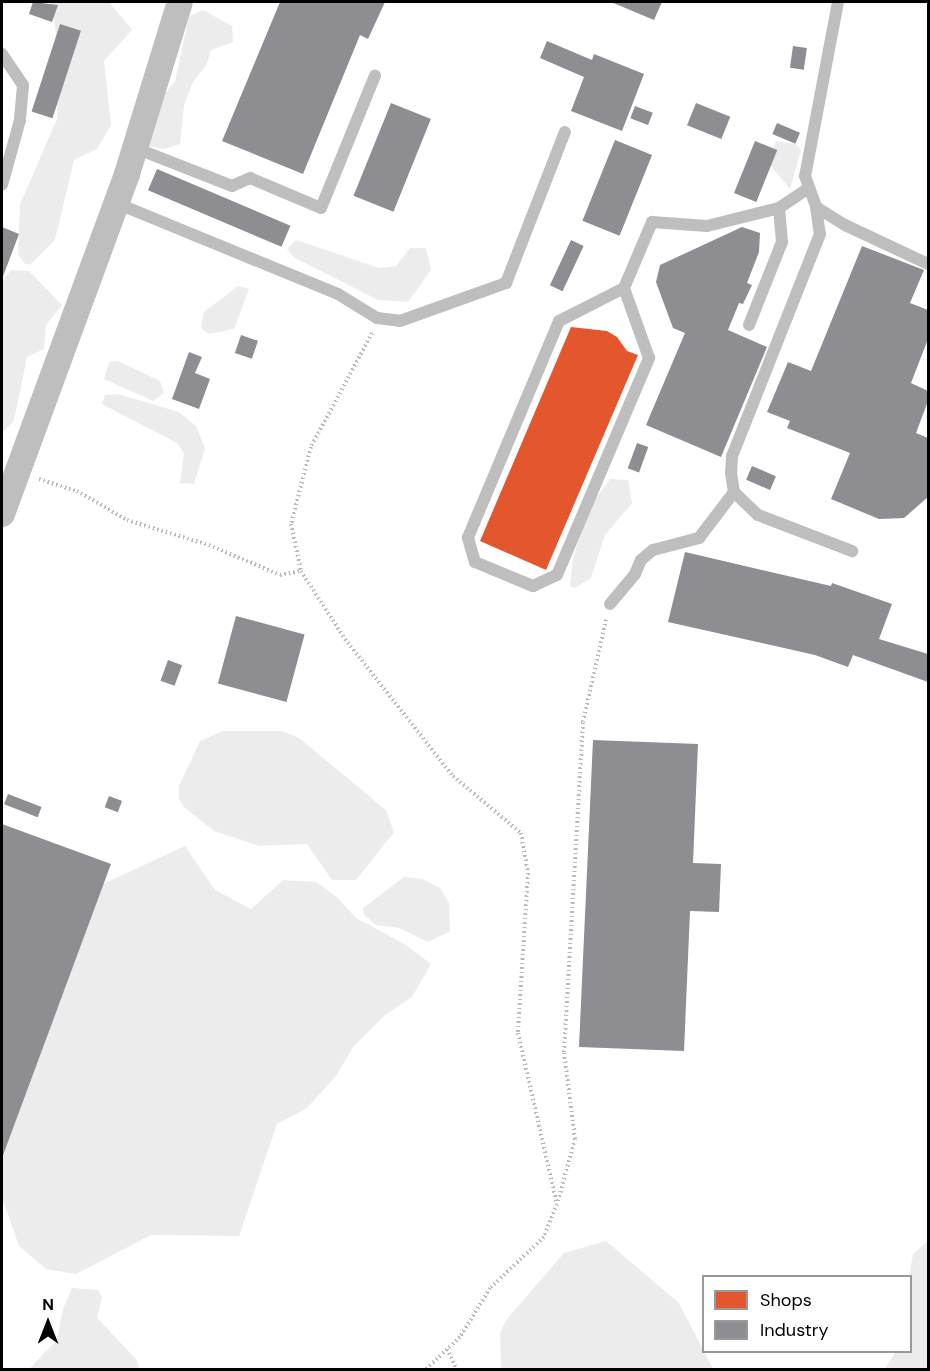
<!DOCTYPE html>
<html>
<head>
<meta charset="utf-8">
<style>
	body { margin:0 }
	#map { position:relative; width:930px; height:1371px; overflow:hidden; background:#fff; font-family:"DM Sans",sans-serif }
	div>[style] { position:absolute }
	.green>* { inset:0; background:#ececec }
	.shops>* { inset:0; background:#e4572e }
	.industry>* { inset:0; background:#8d8d92; transform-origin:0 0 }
	.path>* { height:4px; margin-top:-2px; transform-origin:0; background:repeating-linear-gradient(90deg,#b9b9b9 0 1.5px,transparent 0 4.5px) }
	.lane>* { height:12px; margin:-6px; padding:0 6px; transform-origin:6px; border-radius:6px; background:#bebebe }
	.street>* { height:26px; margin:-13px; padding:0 13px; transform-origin:13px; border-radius:13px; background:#bebebe }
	span { translate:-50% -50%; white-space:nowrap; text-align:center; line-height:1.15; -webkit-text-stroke:6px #fff; paint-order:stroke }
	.frame { position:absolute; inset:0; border:3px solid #000; pointer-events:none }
	.legend { position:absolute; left:702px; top:1275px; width:210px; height:78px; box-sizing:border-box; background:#fff; border:2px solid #999; margin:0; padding:8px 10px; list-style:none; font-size:18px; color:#000 }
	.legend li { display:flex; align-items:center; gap:12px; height:30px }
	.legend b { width:30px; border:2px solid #999 }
	.north { position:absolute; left:18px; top:1293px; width:60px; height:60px; -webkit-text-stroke:4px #fff; paint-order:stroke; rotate:0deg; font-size:16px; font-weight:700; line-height:24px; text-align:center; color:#000 }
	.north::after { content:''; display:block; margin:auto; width:21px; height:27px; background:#000; clip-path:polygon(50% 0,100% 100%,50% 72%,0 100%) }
</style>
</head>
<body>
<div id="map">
	<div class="green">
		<i style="clip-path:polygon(50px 2px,109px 2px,132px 30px,104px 61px,111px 125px,97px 149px,74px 160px,55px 240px,31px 264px,25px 264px,18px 254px,20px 204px,57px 119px,59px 48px)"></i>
		<i style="clip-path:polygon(203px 10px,232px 26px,233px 42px,211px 50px,207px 64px,193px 82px,184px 105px,180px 144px,164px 149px,146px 146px,152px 108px,175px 82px,189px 16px)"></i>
		<i style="clip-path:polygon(776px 141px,796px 144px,801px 150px,790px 189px,768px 163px)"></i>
		<i style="clip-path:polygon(296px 240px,379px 268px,396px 266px,410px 248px,426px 248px,431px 270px,408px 302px,378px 300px,295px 258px,287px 249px)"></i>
		<i style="clip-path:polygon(11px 270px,29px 271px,62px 305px,46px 325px,44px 349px,27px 357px,14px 421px,2px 433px,2px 281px)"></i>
		<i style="clip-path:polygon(238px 286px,249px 289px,234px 329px,209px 334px,201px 328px,204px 312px)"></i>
		<i style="clip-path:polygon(118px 361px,160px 381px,164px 393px,153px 401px,104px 379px,109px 362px)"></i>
		<i style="clip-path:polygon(118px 394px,179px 412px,196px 426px,205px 448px,194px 484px,180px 483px,184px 453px,177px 443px,102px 404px,105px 395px)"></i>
		<i style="clip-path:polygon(610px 479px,628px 480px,632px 503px,605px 535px,591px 578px,575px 588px,570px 586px,573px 558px,589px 508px)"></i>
		<i style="clip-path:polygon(223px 731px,282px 731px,299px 738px,386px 810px,394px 832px,356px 880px,332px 880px,307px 844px,259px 846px,214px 831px,185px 808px,179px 799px,179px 786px,200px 741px)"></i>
		<i style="clip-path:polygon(185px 846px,215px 890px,251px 909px,283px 880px,316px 882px,337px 897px,356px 918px,406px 945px,431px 964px,412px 997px,385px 1015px,354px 1046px,336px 1076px,307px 1108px,277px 1124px,239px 1236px,151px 1235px,76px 1274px,46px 1269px,19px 1246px,2px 1198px,2px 1156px,103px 884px)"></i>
		<i style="clip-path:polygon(404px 877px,422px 879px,440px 888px,449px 903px,450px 931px,428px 942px,399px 928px,376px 925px,364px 915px,363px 908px)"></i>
		<i style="clip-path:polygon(606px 1241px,679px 1303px,713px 1369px,501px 1369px,500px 1333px,507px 1319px,564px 1253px)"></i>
		<i style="clip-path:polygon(928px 1241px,928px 1369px,885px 1369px,895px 1352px,910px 1352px,909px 1276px,913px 1254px)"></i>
		<i style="clip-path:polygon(72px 1288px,98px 1290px,102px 1297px,97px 1318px,137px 1360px,139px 1369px,29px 1369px,57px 1340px,63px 1309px)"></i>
	</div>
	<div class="shops">
		<i style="clip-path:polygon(571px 327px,607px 331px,617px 337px,627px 351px,638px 355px,546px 570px,480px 541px)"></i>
	</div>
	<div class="industry">
		<i style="clip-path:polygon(33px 2px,58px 5px,52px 22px,29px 14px)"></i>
		<i style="clip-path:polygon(280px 2px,385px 2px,368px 39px,360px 35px,303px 174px,222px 141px)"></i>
		<i style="clip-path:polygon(611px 2px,662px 2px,654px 20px)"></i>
		<i style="left:60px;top:24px;width:22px;height:92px;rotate:18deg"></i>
		<i style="clip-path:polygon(547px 41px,592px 60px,594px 54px,644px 74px,622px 131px,571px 111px,584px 77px,540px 58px)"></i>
		<i style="left:793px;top:46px;width:14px;height:22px;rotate:8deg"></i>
		<i style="left:391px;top:103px;width:43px;height:100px;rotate:22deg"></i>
		<i style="left:696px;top:103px;width:37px;height:24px;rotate:22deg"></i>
		<i style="left:635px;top:106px;width:19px;height:13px;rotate:21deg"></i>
		<i style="left:777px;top:123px;width:25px;height:12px;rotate:23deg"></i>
		<i style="left:615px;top:140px;width:40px;height:87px;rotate:22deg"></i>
		<i style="left:755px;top:141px;width:24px;height:56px;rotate:22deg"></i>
		<i style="left:157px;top:169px;width:145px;height:23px;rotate:23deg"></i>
		<i style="clip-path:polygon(2px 227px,19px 234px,2px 279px)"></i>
		<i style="clip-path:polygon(742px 227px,760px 233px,759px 252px,747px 283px,752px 285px,743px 304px,739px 303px,728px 330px,767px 347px,721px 457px,646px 425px,685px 333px,673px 328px,656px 282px,660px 265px)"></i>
		<i style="left:571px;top:240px;width:14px;height:50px;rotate:25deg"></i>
		<i style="clip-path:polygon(862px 246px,924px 270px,910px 303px,928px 310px,928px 339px,911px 383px,928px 391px,928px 401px,916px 433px,928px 438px,928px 497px,904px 518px,879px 519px,831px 499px,850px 453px,787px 428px,790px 421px,767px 412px,788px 362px,811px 371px)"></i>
		<i style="left:241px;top:335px;width:18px;height:19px;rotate:19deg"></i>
		<i style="clip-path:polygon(189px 352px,202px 357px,195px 373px,210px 379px,199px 409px,172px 399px)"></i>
		<i style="left:637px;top:443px;width:12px;height:27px;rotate:20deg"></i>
		<i style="left:752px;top:466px;width:26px;height:15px;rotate:23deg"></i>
		<i style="clip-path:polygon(685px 552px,831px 586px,832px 583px,892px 604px,879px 639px,928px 654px,928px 682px,853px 655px,848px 667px,815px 655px,668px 622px)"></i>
		<i style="left:236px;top:616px;width:71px;height:70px;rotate:15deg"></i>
		<i style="left:168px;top:660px;width:15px;height:22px;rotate:20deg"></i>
		<i style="clip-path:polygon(593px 740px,698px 744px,693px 863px,721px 864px,719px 912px,690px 911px,684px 1051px,579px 1047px)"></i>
		<i style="left:8px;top:794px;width:36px;height:11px;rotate:21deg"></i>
		<i style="left:109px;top:796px;width:14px;height:12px;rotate:21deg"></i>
		<i style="clip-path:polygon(2px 824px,111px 864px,2px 1158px)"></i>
	</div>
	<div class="path">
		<i style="left:372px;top:333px;width:129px;rotate:118.2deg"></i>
		<i style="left:311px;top:447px;width:80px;rotate:104.6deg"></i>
		<i style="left:291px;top:524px;width:48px;rotate:78deg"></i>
		<i style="left:301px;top:571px;width:81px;rotate:57.1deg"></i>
		<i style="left:345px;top:639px;width:174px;rotate:51.8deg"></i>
		<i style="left:453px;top:776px;width:89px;rotate:40deg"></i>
		<i style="left:521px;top:833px;width:41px;rotate:80.1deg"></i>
		<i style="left:528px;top:873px;width:160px;rotate:93.6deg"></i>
		<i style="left:518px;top:1033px;width:175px;rotate:77.2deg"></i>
		<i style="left:557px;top:1204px;width:35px;rotate:112deg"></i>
		<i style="left:544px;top:1237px;width:74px;rotate:136.6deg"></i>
		<i style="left:490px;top:1288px;width:57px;rotate:121.5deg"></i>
		<i style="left:460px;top:1337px;width:48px;rotate:136.7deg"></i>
		<i style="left:39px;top:479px;width:40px;rotate:18deg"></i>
		<i style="left:77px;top:491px;width:58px;rotate:30.1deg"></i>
		<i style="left:127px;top:520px;width:86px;rotate:17deg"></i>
		<i style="left:209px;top:545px;width:77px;rotate:22.9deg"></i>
		<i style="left:280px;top:575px;width:21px;rotate:-11deg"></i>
		<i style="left:558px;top:1201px;width:64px;rotate:-74.7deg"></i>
		<i style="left:575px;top:1139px;width:88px;rotate:-97.2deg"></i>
		<i style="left:564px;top:1052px;width:331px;rotate:-86.7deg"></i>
		<i style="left:583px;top:722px;width:105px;rotate:-77.3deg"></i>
		<i style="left:447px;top:1349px;width:23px;rotate:65deg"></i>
	</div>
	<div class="lane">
		<i style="left:838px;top:2px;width:177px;rotate:100.7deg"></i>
		<i style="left:805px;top:176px;width:33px;rotate:70deg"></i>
		<i style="left:816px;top:207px;width:27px;rotate:82deg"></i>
		<i style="left:820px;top:234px;width:239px;rotate:111.6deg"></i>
		<i style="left:732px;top:456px;width:17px;rotate:93deg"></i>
		<i style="left:731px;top:473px;width:19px;rotate:81deg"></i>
		<i style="left:734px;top:492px;width:33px;rotate:44deg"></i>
		<i style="left:758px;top:515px;width:101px;rotate:21deg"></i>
		<i style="left:2px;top:54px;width:37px;rotate:56deg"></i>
		<i style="left:23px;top:85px;width:35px;rotate:95deg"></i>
		<i style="left:20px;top:120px;width:67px;rotate:105.5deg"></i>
		<i style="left:135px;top:148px;width:104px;rotate:21.4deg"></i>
		<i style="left:232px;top:186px;width:20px;rotate:-24deg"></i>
		<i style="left:250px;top:178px;width:77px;rotate:22.9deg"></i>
		<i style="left:321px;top:208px;width:143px;rotate:-67.8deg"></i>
		<i style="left:116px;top:203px;width:240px;rotate:22.3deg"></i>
		<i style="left:338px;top:294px;width:46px;rotate:31.6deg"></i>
		<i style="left:377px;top:318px;width:23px;rotate:7deg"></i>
		<i style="left:400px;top:321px;width:113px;rotate:-19.7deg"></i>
		<i style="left:506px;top:283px;width:162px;rotate:-68.7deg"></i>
		<i style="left:816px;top:207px;width:34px;rotate:32deg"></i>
		<i style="left:845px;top:225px;width:92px;rotate:25.2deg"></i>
		<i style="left:624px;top:288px;width:73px;rotate:153.1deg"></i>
		<i style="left:559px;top:321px;width:235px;rotate:112.8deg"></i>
		<i style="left:468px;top:538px;width:25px;rotate:74deg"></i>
		<i style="left:475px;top:562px;width:63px;rotate:22.5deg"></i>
		<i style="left:533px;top:586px;width:26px;rotate:-25deg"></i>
		<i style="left:557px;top:575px;width:236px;rotate:-67deg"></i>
		<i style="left:649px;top:358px;width:74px;rotate:-109.7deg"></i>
		<i style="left:624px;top:288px;width:72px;rotate:-67deg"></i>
		<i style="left:652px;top:222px;width:55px;rotate:4.2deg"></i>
		<i style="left:707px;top:226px;width:74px;rotate:-14deg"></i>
		<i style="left:749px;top:325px;width:89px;rotate:-68.3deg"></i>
		<i style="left:782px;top:242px;width:34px;rotate:-95deg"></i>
		<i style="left:779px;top:208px;width:36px;rotate:-34deg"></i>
		<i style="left:610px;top:604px;width:39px;rotate:-50deg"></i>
		<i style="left:635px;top:574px;width:15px;rotate:-67deg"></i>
		<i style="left:641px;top:560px;width:16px;rotate:-40deg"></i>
		<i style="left:653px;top:550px;width:48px;rotate:-14.6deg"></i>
		<i style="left:699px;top:538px;width:58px;rotate:-52.7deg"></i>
	</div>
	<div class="street">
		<i style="left:2px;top:514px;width:362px;rotate:-69.8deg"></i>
		<i style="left:127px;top:174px;width:180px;rotate:-72.9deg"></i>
	</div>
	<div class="frame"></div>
	<ul class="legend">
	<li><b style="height:16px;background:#e4572e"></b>Shops</li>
	<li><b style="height:16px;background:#8d8d92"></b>Industry</li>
	</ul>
	<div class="north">N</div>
</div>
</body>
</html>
